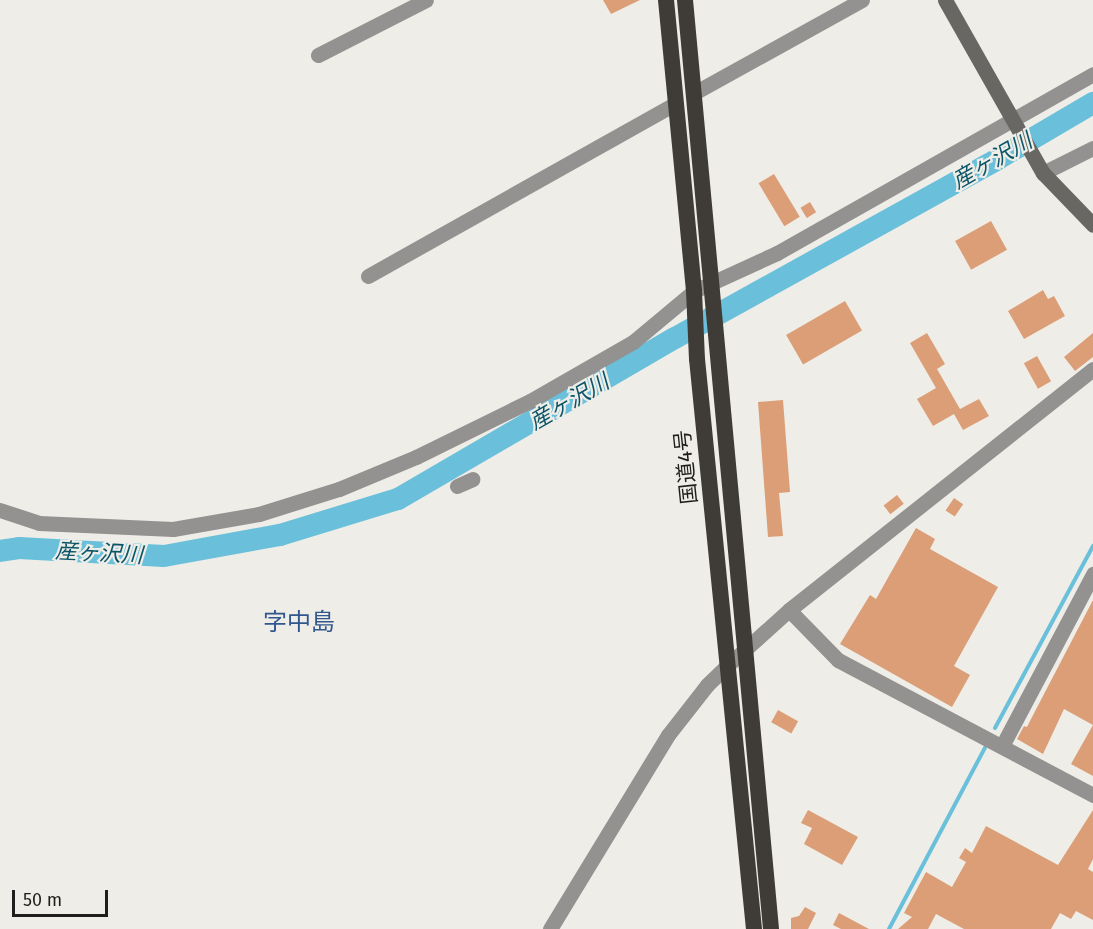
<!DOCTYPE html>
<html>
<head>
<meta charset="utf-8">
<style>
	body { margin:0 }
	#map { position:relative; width:1093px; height:929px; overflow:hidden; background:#efede7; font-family:"Fira Sans","Noto Sans JP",sans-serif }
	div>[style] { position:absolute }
	.stream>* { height:4px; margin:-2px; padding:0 2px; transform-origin:2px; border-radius:2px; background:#6ac0db }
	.river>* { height:22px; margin:-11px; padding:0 11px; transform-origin:11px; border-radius:11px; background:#6ac0db }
	.building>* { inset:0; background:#db9e76; transform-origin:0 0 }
	.minor>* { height:15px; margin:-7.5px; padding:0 7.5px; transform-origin:7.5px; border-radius:7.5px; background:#939290 }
	.tertiary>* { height:15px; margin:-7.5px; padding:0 7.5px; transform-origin:7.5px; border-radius:7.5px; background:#939290 }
	.secondary>* { height:15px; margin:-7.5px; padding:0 7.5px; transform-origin:7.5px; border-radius:7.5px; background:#696764 }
	.trunk>* { height:16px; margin:-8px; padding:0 8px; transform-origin:8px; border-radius:8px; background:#3f3c38 }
	span { translate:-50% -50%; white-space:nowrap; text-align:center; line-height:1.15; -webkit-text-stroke:4.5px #efede7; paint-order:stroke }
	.street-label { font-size:21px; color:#1f1e1c }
	.water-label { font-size:22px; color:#0b5568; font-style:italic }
	.quarter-label { font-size:24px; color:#31578e }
	.scale { position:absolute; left:12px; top:890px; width:96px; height:27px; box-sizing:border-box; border:3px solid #1f1e1c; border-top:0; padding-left:8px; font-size:18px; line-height:21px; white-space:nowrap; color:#1f1e1c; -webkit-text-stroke:4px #efede7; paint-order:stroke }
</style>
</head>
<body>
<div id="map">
	<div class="stream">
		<i style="left:995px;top:728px;width:207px;rotate:-61.7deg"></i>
		<i style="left:889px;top:929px;width:205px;rotate:-62.1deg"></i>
	</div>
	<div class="river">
		<i style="left:0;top:551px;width:19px;rotate:-9deg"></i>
		<i style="left:19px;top:548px;width:145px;rotate:3.2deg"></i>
		<i style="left:164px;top:556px;width:118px;rotate:-10.3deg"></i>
		<i style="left:280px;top:535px;width:123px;rotate:-17deg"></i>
		<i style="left:398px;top:499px;width:320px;rotate:-30.2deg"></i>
		<i style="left:675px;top:338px;width:367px;rotate:-29deg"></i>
		<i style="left:996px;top:160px;width:113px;rotate:-30.4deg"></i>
	</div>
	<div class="building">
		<i style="clip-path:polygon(603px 0,640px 0,611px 14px)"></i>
		<i style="left:774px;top:174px;width:50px;height:18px;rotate:59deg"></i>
		<i style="left:810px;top:202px;width:12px;height:11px;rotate:59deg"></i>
		<i style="left:991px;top:221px;width:33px;height:41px;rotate:61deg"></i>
		<i style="clip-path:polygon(1043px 290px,1048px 299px,1054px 296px,1065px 316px,1024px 339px,1008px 311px)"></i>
		<i style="left:845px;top:301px;width:34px;height:68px;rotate:60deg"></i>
		<i style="clip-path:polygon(927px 333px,945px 364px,937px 369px,960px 409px,979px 399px,989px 416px,963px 430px,954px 414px,933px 426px,917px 399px,936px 388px,910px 343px)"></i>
		<i style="clip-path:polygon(1093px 333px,1093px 357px,1075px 371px,1064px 357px)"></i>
		<i style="left:1037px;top:356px;width:29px;height:15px;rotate:61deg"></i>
		<i style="clip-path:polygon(783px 400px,790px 492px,779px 493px,783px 536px,768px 537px,758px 402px)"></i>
		<i style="left:897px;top:495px;width:11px;height:17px;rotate:52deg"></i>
		<i style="left:954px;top:498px;width:11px;height:15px;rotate:34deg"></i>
		<i style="clip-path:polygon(916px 528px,935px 539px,930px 549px,998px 587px,954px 666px,970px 675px,952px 707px,840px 644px,870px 595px,876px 599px)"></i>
		<i style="clip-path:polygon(1093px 600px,1093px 776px,1071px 764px,1093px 725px,1064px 709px,1043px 754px,1017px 739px,1024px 726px,1027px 727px,1031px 719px)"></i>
		<i style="left:778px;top:710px;width:23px;height:14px;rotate:29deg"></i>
		<i style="clip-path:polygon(808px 810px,858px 837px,842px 865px,804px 844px,812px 828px,801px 823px)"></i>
		<i style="clip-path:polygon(1093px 810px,1093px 859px,1088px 869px,1093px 872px,1093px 920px,1076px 911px,1071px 919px,1060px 913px,1051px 929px,964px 929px,936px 914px,928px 929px,898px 929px,912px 917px,904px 913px,926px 872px,952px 887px,966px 862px,959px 858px,965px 848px,972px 853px,986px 826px,1058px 865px)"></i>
		<i style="clip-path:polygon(805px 907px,816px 913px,808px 929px,791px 929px,791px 918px,799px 916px)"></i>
		<i style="clip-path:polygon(839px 913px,869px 929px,841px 929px,833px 925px)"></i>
	</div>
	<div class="minor">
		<i style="left:318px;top:55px;width:121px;rotate:-27deg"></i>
		<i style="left:694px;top:93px;width:192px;rotate:-29deg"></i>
		<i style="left:1043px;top:173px;width:56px;rotate:-26.6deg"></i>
		<i style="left:368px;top:276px;width:352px;rotate:-29.3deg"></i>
		<i style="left:457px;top:486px;width:17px;rotate:-24deg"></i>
		<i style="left:0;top:510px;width:41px;rotate:18.4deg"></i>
		<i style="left:39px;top:523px;width:134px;rotate:2.6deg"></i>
		<i style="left:173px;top:529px;width:87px;rotate:-9.9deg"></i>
		<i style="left:259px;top:514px;width:84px;rotate:-17.4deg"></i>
		<i style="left:339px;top:489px;width:83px;rotate:-22.6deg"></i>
		<i style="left:416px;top:457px;width:127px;rotate:-26.2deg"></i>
		<i style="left:530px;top:401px;width:119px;rotate:-29.8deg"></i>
		<i style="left:633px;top:342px;width:80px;rotate:-39.9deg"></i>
		<i style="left:694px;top:291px;width:91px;rotate:-24.6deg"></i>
		<i style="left:777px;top:253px;width:363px;rotate:-29.5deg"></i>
		<i style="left:789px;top:610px;width:70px;rotate:45.6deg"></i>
		<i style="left:838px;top:660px;width:289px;rotate:27.9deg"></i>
		<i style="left:1002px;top:746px;width:195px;rotate:-62.1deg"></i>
		<i style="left:550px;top:929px;width:227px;rotate:-58.7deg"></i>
		<i style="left:668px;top:735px;width:63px;rotate:-52deg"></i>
		<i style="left:707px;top:685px;width:30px;rotate:-44deg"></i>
	</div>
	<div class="tertiary">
		<i style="left:729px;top:664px;width:81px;rotate:-42deg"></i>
		<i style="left:789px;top:610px;width:388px;rotate:-38.4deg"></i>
	</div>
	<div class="secondary">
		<i style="left:945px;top:0;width:199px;rotate:60.5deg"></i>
		<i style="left:1043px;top:173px;width:72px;rotate:46.1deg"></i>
	</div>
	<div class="trunk">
		<i style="left:666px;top:0;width:292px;rotate:84.5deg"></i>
		<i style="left:694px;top:291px;width:68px;rotate:87.5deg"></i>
		<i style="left:697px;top:359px;width:573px;rotate:84.29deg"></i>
		<i style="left:685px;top:0;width:933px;rotate:84.71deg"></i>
	</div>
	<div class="street-label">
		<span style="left:686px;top:467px;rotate:-96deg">国道4号</span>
	</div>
	<div class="water-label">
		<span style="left:992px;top:161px;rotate:-30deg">産ヶ沢川</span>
		<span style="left:569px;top:402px;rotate:-30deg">産ヶ沢川</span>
		<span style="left:99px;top:553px;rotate:3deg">産ヶ沢川</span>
	</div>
	<div class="quarter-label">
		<span style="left:299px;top:623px">字中島</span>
	</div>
	<div class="scale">50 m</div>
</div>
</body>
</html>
